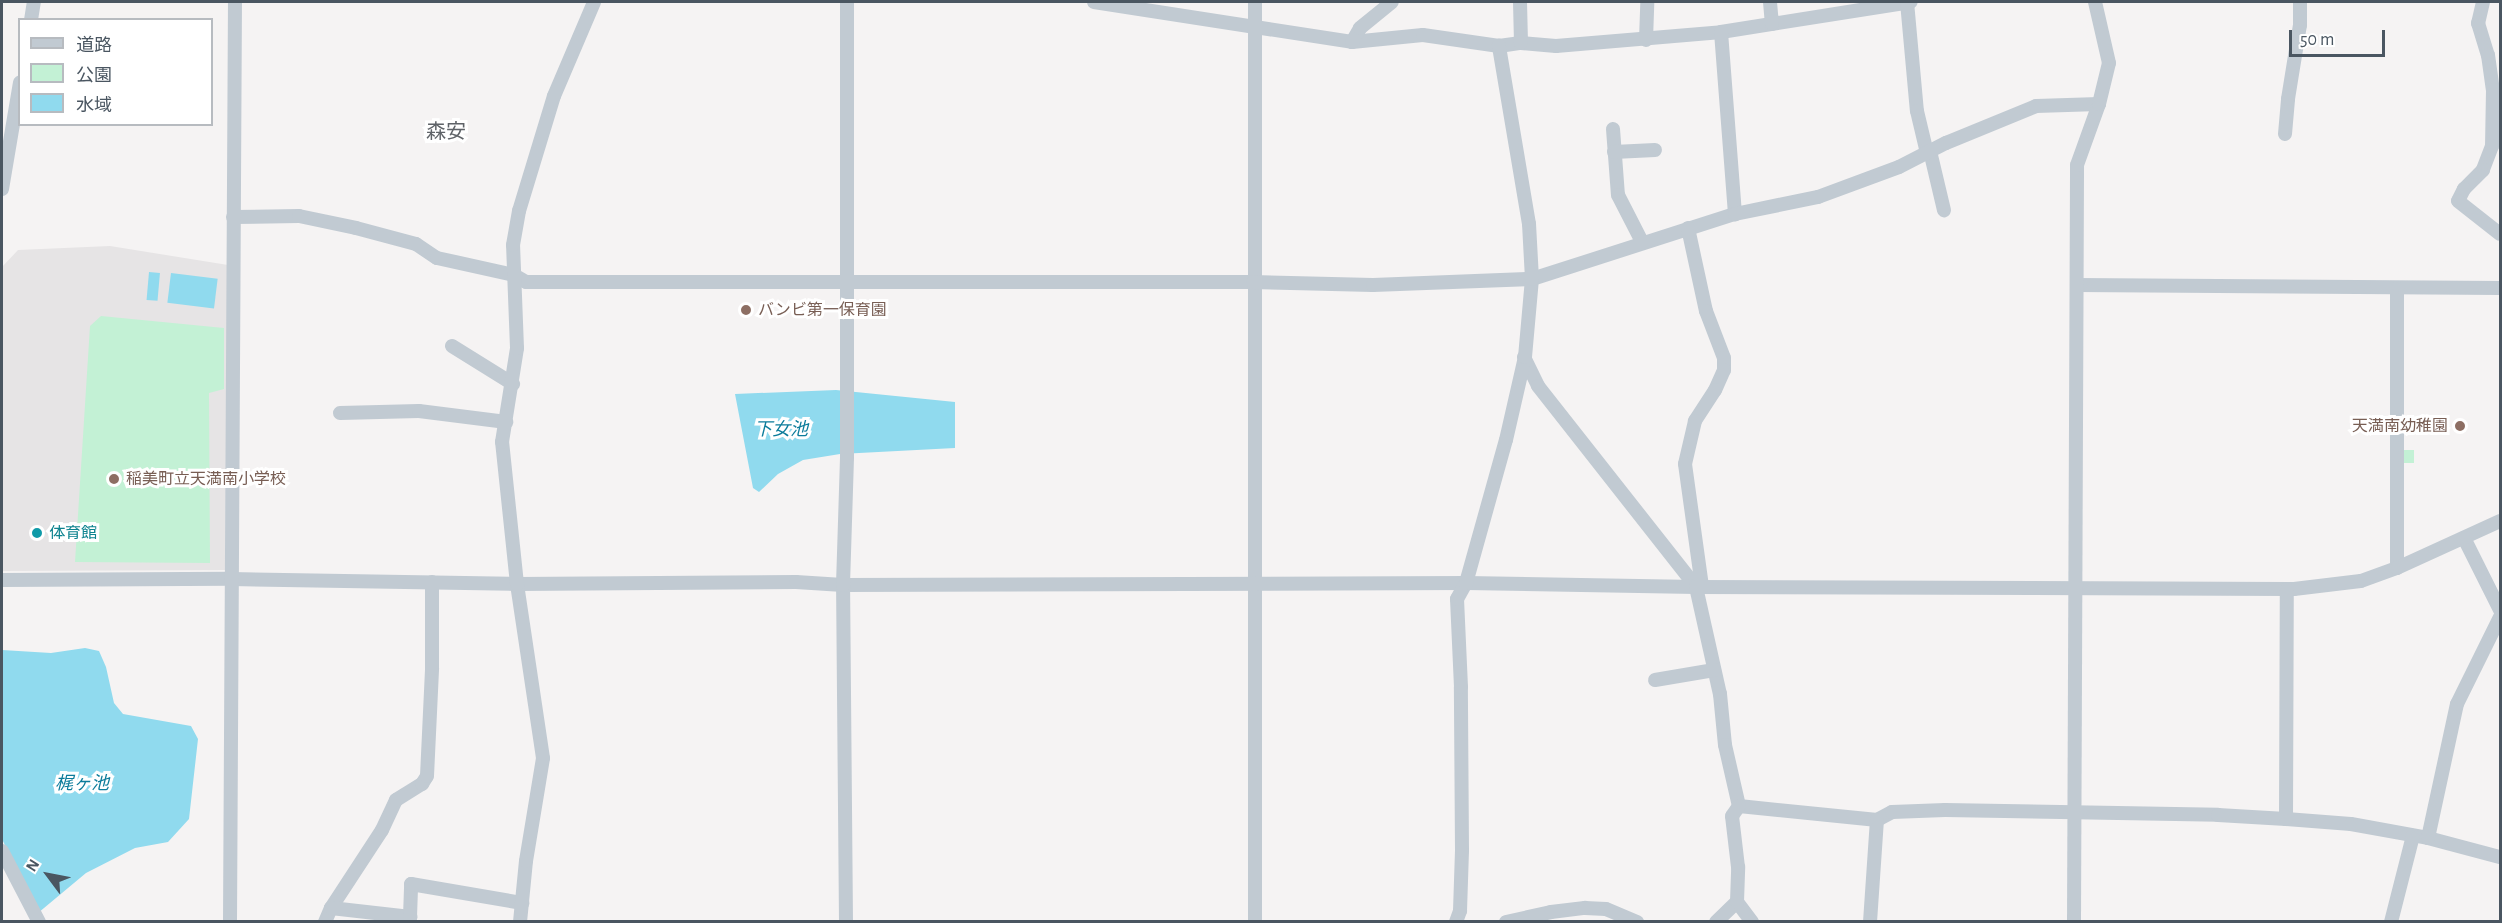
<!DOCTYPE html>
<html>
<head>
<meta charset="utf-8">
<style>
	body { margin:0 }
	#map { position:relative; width:2502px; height:923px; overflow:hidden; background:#f5f3f3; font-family:"Alegreya Sans","Noto Sans JP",sans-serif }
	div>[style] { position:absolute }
	.education>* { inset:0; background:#e6e4e5 }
	.green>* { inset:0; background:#c3f1d5; transform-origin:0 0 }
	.water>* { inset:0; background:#90daee; transform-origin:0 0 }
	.minor>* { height:14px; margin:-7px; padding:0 7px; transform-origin:7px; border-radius:7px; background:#c1cad2 }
	.dots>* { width:16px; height:16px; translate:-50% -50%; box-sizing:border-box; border:3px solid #fff; border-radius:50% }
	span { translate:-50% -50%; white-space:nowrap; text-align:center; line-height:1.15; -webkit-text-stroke:6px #fff; paint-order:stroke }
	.education-label { font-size:16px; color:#785e54 }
	.left { translate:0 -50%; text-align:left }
	.right { translate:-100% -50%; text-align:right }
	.culture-label { font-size:16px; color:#0d838f }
	.water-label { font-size:18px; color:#0c7c9b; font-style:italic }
	.quarter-label { font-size:20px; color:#5f6368 }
	.frame { position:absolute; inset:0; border:3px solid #4a5661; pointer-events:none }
	.legend { position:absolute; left:18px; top:18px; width:195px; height:108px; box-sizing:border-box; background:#fff; border:2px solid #b7bbc0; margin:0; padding:8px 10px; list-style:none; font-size:18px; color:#4a5661 }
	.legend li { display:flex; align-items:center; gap:12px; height:30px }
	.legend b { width:30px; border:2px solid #b7bbc0 }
	.north { position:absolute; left:18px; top:845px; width:60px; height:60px; -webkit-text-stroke:4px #fff; paint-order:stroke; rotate:302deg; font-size:16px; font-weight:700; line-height:24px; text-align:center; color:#4a5661 }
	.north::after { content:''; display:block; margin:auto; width:21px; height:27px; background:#4a5661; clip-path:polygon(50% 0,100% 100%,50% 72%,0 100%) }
	.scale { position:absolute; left:2289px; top:30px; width:96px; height:27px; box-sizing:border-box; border:3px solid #4a5661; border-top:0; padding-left:8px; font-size:18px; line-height:21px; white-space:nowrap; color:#4a5661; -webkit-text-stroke:4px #fff; paint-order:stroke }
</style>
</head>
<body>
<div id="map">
	<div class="education">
		<i style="clip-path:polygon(110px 246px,228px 265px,225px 570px,2px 571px,2px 267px,18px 250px)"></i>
	</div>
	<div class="green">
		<i style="clip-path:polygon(101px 316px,224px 328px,224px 389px,209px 393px,210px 563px,75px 562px,90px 326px)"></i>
		<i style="left:2400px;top:450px;width:14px;height:13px"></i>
	</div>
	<div class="water">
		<i style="left:149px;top:272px;width:11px;height:28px;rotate:5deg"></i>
		<i style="left:171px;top:273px;width:47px;height:30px;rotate:7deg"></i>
		<i style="clip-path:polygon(836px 390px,955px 402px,955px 448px,840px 454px,803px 460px,778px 474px,759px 492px,753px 488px,735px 394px)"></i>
		<i style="clip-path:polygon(85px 648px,99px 651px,106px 667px,114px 703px,123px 714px,191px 726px,198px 739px,189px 819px,168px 842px,135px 848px,86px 873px,38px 913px,2px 839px,2px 650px,51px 653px)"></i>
	</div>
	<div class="minor">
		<i style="left:1094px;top:2px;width:261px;rotate:8.8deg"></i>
		<i style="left:1352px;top:42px;width:71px;rotate:-5.6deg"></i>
		<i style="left:1423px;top:35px;width:77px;rotate:8.2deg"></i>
		<i style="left:1499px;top:46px;width:22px;rotate:-8deg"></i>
		<i style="left:1521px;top:43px;width:35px;rotate:5deg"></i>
		<i style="left:1556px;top:46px;width:166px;rotate:-4.8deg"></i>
		<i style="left:1721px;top:32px;width:192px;rotate:-9deg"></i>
		<i style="left:1255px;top:2px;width:920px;rotate:90deg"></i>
		<i style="left:1520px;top:2px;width:41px;rotate:88.6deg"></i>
		<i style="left:1770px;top:2px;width:22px;rotate:85deg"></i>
		<i style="left:1907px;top:2px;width:109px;rotate:84.8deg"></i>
		<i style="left:1917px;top:111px;width:43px;rotate:76.6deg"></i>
		<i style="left:2483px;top:2px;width:22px;rotate:103deg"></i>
		<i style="left:2478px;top:23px;width:34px;rotate:73deg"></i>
		<i style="left:2488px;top:55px;width:35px;rotate:82deg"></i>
		<i style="left:2493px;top:90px;width:56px;rotate:91deg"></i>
		<i style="left:2492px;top:146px;width:26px;rotate:111deg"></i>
		<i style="left:2483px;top:170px;width:27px;rotate:135deg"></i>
		<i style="left:2464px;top:189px;width:13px;rotate:117deg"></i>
		<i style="left:2458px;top:201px;width:53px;rotate:38.2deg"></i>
		<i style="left:31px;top:20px;width:18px;rotate:-81deg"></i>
		<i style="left:1721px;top:32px;width:183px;rotate:85.6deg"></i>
		<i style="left:1646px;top:40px;width:38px;rotate:-88deg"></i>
		<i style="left:1352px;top:42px;width:16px;rotate:-60deg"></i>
		<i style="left:1360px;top:28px;width:41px;rotate:-39.1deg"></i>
		<i style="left:1613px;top:129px;width:66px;rotate:85.7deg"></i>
		<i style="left:1618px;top:195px;width:53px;rotate:62.9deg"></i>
		<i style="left:2285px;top:134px;width:35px;rotate:-85deg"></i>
		<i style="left:2288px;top:99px;width:75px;rotate:-80.8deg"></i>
		<i style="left:2300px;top:25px;width:23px;rotate:-90deg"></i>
		<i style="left:1930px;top:151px;width:61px;rotate:76.7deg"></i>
		<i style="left:1614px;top:152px;width:41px;rotate:-2.8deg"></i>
		<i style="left:2px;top:189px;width:108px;rotate:-80.4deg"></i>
		<i style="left:233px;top:217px;width:66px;rotate:-0.9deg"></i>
		<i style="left:299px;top:216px;width:58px;rotate:11.9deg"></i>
		<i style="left:356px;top:228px;width:62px;rotate:14.9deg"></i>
		<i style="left:416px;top:244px;width:25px;rotate:34deg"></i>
		<i style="left:437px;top:258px;width:79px;rotate:12.4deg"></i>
		<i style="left:514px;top:275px;width:14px;rotate:30deg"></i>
		<i style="left:526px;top:282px;width:727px"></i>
		<i style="left:1253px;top:282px;width:120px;rotate:1.4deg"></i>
		<i style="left:1373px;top:285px;width:159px;rotate:-2.2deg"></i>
		<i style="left:1532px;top:279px;width:213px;rotate:-17.8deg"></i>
		<i style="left:1735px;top:214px;width:85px;rotate:-11.6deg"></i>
		<i style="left:1818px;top:197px;width:86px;rotate:-20.3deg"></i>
		<i style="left:1899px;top:167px;width:53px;rotate:-27.1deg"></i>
		<i style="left:1946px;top:143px;width:97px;rotate:-22.3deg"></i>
		<i style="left:2036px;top:106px;width:63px;rotate:-1.8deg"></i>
		<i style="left:1688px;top:228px;width:85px;rotate:77.8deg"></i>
		<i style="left:1706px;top:311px;width:50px;rotate:69deg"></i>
		<i style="left:1724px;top:358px;width:12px;rotate:90deg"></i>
		<i style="left:1724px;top:370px;width:22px;rotate:114deg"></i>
		<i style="left:1715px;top:390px;width:37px;rotate:123deg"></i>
		<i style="left:1695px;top:421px;width:44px;rotate:103.1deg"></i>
		<i style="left:1685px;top:464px;width:124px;rotate:82.1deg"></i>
		<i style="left:2077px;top:285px;width:423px;rotate:0.4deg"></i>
		<i style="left:452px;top:346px;width:72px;rotate:31.9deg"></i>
		<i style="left:1524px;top:357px;width:32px;rotate:64deg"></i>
		<i style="left:1538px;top:386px;width:256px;rotate:51.8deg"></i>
		<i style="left:1696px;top:587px;width:110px;rotate:77.4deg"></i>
		<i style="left:1720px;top:694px;width:51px;rotate:84.4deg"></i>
		<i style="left:1725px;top:745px;width:63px;rotate:77.1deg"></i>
		<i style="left:340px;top:413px;width:79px;rotate:-1.5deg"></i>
		<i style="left:419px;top:411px;width:88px;rotate:7.2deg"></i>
		<i style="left:2464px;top:538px;width:80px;rotate:63.4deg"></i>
		<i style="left:2397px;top:568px;width:279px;rotate:-90deg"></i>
		<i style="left:2px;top:580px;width:229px;rotate:-0.3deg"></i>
		<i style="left:231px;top:579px;width:286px;rotate:1deg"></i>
		<i style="left:517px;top:584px;width:279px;rotate:-0.4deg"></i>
		<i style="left:796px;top:582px;width:47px;rotate:3.7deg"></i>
		<i style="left:843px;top:585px;width:623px;rotate:-0.18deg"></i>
		<i style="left:1466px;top:583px;width:230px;rotate:1deg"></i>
		<i style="left:1696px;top:587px;width:598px;rotate:0.19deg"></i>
		<i style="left:2294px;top:589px;width:67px;rotate:-6.8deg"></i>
		<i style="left:2361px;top:581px;width:38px;rotate:-20deg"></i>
		<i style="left:2397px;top:568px;width:113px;rotate:-24.5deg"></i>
		<i style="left:1655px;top:680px;width:60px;rotate:-9.6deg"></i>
		<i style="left:1739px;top:806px;width:139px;rotate:5.8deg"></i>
		<i style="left:1877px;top:820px;width:17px;rotate:-28deg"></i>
		<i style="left:1892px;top:812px;width:53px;rotate:-2.2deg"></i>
		<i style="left:1945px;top:810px;width:273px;rotate:1deg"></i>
		<i style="left:2218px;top:815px;width:68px;rotate:3.4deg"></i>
		<i style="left:2286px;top:819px;width:65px;rotate:4.4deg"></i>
		<i style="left:2351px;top:824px;width:78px;rotate:10.3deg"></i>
		<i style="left:2428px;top:838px;width:74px;rotate:14.8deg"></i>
		<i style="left:2286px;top:819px;width:230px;rotate:-89.8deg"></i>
		<i style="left:2428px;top:838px;width:137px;rotate:-77.8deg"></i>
		<i style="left:2457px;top:704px;width:97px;rotate:-63.7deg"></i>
		<i style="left:2px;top:851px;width:80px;rotate:62.5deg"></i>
		<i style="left:1737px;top:902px;width:25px;rotate:53deg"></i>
		<i style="left:331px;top:908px;width:93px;rotate:-56.8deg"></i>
		<i style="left:382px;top:830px;width:33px;rotate:-65deg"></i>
		<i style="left:396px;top:800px;width:31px;rotate:-32deg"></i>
		<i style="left:422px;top:784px;width:9px;rotate:-58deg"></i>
		<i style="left:427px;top:776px;width:108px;rotate:-87.3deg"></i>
		<i style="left:432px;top:668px;width:86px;rotate:-90deg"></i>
		<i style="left:230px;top:922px;width:920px;rotate:-89.69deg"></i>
		<i style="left:325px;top:922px;width:15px;rotate:-67deg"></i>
		<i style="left:331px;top:908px;width:80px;rotate:6.5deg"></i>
		<i style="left:410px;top:917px;width:33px;rotate:-88deg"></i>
		<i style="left:411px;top:884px;width:113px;rotate:9.7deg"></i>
		<i style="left:520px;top:922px;width:61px;rotate:-84.4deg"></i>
		<i style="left:526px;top:861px;width:104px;rotate:-80.6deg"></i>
		<i style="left:543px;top:758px;width:176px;rotate:-98.5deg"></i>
		<i style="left:517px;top:584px;width:143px;rotate:-96deg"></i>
		<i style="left:502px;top:442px;width:95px;rotate:-80.9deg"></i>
		<i style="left:517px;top:348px;width:103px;rotate:-92.2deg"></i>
		<i style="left:513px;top:245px;width:35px;rotate:-80deg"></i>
		<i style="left:519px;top:211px;width:120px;rotate:-73.1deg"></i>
		<i style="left:554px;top:96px;width:102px;rotate:-66.9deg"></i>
		<i style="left:846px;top:922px;width:337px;rotate:-90.5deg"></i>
		<i style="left:843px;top:585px;width:128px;rotate:-88.2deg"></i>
		<i style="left:847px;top:457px;width:455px;rotate:-90deg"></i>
		<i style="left:1456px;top:922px;width:12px;rotate:-70deg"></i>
		<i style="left:1460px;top:911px;width:61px;rotate:-88.1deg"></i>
		<i style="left:1462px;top:850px;width:163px;rotate:-90.4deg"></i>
		<i style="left:1461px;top:687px;width:88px;rotate:-92.6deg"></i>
		<i style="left:1457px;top:599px;width:18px;rotate:-61deg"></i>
		<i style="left:1466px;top:583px;width:148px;rotate:-74.4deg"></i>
		<i style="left:1506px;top:440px;width:85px;rotate:-77.1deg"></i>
		<i style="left:1525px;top:357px;width:78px;rotate:-84.9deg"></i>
		<i style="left:1532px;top:279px;width:55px;rotate:-93.1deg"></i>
		<i style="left:1529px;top:224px;width:181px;rotate:-99.6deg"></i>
		<i style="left:1506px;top:922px;width:46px;rotate:-12.5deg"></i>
		<i style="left:1551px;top:912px;width:34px;rotate:-7deg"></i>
		<i style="left:1585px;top:908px;width:21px;rotate:3deg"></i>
		<i style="left:1606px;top:909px;width:34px;rotate:23deg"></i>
		<i style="left:1716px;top:922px;width:29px;rotate:-44deg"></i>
		<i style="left:1737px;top:902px;width:35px;rotate:-88deg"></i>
		<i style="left:1738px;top:867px;width:51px;rotate:-96.7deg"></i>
		<i style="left:1732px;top:816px;width:12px;rotate:-55deg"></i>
		<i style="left:1870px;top:922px;width:102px;rotate:-86.1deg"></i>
		<i style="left:2074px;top:922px;width:757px;rotate:-89.77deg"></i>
		<i style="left:2077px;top:165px;width:65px;rotate:-70.2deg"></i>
		<i style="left:2099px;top:104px;width:42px;rotate:-76.3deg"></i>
		<i style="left:2109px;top:63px;width:63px;rotate:-102.9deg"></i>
		<i style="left:2391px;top:922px;width:89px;rotate:-75.7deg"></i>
	</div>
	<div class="dots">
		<i style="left:746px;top:310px;background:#8d6e63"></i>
		<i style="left:2460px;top:426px;background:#8d6e63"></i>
		<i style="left:114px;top:479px;background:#8d6e63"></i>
		<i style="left:37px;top:533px;background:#0f9aa8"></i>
	</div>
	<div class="education-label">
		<span class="left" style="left:758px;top:310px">バンビ第一保育園</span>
		<span class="right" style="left:2448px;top:426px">天満南幼稚園</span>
		<span class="left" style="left:126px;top:479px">稲美町立天満南小学校</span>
	</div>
	<div class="culture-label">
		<span class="left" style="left:49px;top:533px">体育館</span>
	</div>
	<div class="water-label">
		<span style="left:781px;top:430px">下女池</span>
		<span style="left:82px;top:784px">梶ヶ池</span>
	</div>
	<div class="quarter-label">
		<span style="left:446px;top:132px">森安</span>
	</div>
	<div class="frame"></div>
	<ul class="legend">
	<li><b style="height:8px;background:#c1cad2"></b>道路</li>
	<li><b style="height:16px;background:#c3f1d5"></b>公園</li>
	<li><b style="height:16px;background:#90daee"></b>水域</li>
	</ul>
	<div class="north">N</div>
	<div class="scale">50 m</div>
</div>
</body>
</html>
